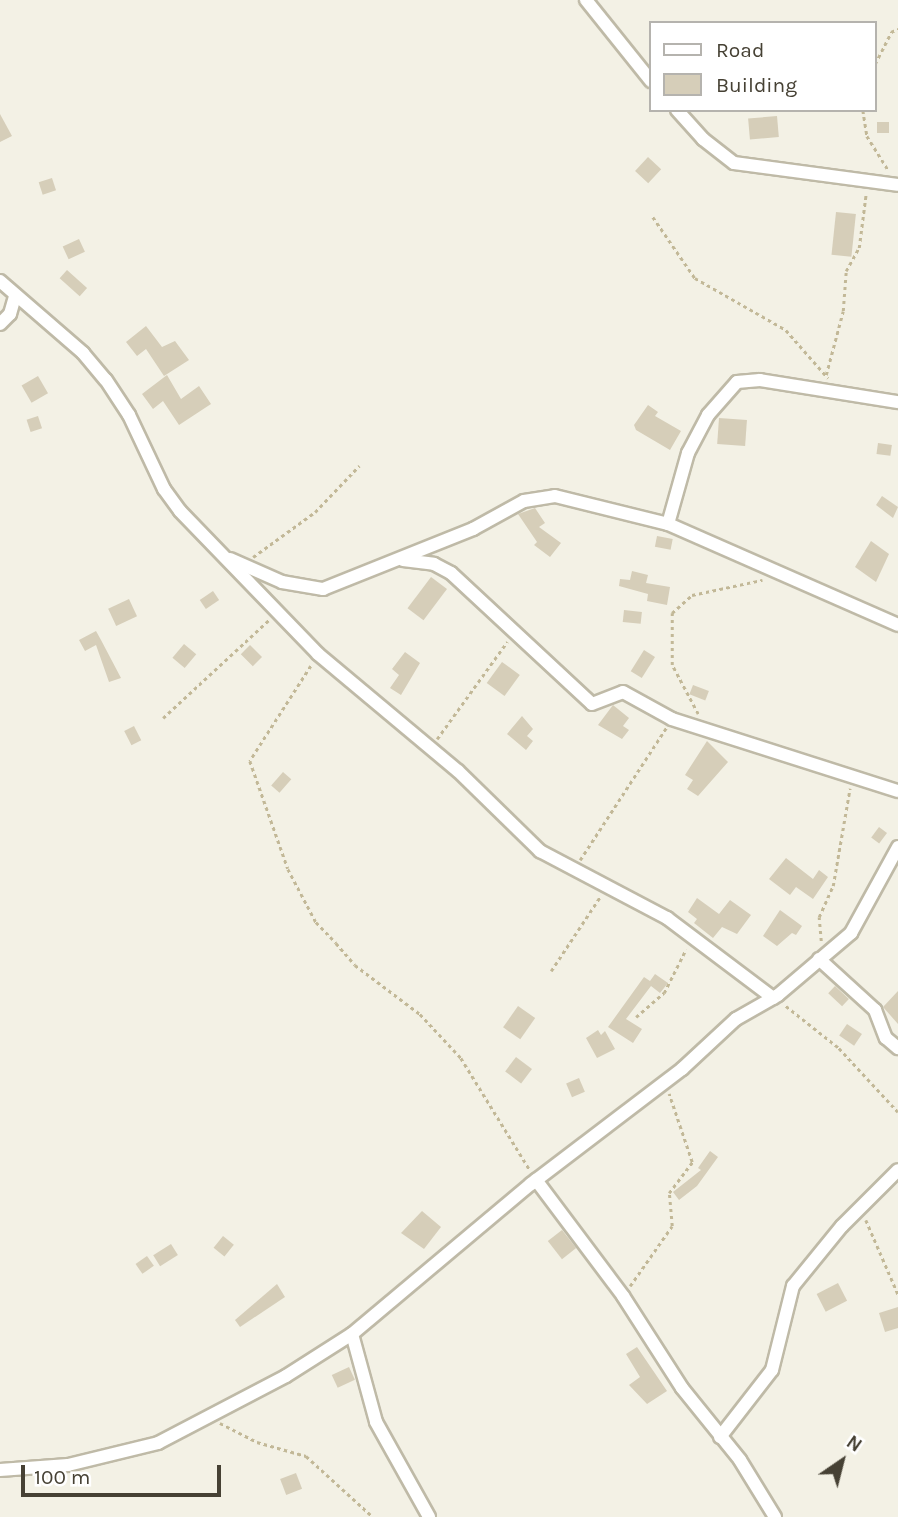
<!DOCTYPE html>
<html>
<head>
<meta charset="utf-8">
<style>
	body { margin:0 }
	#map { position:relative; width:898px; height:1517px; overflow:hidden; background:#f3f1e5; font-family:Karla,sans-serif }
	div>[style] { position:absolute }
	.building>* { inset:0; background:#d6ceb9; transform-origin:0 0 }
	.path>* { height:2.5px; margin-top:-1.25px; transform-origin:0; background:repeating-linear-gradient(90deg,#c2b897 0 3.5px,transparent 0 7px) }
	.roads { filter:drop-shadow(2px 0 #bfbaa7) drop-shadow(-2px 0 #bfbaa7) drop-shadow(0 2px #bfbaa7) drop-shadow(0 -2px #bfbaa7) }
	.minor>* { height:12px; margin:-6px; padding:0 6px; transform-origin:6px; border-radius:6px; background:#fff }
	span { translate:-50% -50%; white-space:nowrap; text-align:center; line-height:1.15; -webkit-text-stroke:5px #fff; paint-order:stroke }
	.legend { position:absolute; left:649px; top:21px; width:228px; height:91px; box-sizing:border-box; background:#fff; border:2px solid #b5b3ae; margin:0; padding:9px 12px; list-style:none; font-size:21px; color:#464134 }
	.legend li { display:flex; align-items:center; gap:14px; height:35px }
	.legend b { width:35px; border:2px solid #b5b3ae }
	.north { position:absolute; left:807px; top:1426px; width:70px; height:70px; -webkit-text-stroke:5px #fff; paint-order:stroke; rotate:35deg; font-size:19px; font-weight:700; line-height:28px; text-align:center; color:#464134 }
	.north::after { content:''; display:block; margin:auto; width:24px; height:32px; background:#464134; clip-path:polygon(50% 0,100% 100%,50% 72%,0 100%) }
	.scale { position:absolute; left:21px; top:1465px; width:200px; height:32px; box-sizing:border-box; border:4px solid #464134; border-top:0; padding-left:9px; font-size:21px; line-height:24px; white-space:nowrap; color:#464134; -webkit-text-stroke:5px #fff; paint-order:stroke }
</style>
</head>
<body>
<div id="map">
	<div class="building">
		<i style="clip-path:polygon(0 114px,12px 136px,0 142px)"></i>
		<i style="left:777px;top:116px;width:21px;height:29px;rotate:85deg"></i>
		<i style="left:877px;top:122px;width:12px;height:11px"></i>
		<i style="left:648px;top:157px;width:18px;height:19px;rotate:43deg"></i>
		<i style="left:52px;top:178px;width:13px;height:14px;rotate:72deg"></i>
		<i style="left:836px;top:212px;width:20px;height:43px;rotate:6deg"></i>
		<i style="left:79px;top:239px;width:14px;height:18px;rotate:65deg"></i>
		<i style="left:67px;top:270px;width:27px;height:11px;rotate:42deg"></i>
		<i style="clip-path:polygon(146px 326px,162px 347px,175px 341px,189px 360px,164px 376px,146px 349px,137px 356px,126px 342px)"></i>
		<i style="clip-path:polygon(167px 375px,181px 399px,199px 386px,211px 404px,179px 425px,163px 401px,153px 409px,142px 394px)"></i>
		<i style="left:38px;top:376px;width:20px;height:19px;rotate:60deg"></i>
		<i style="clip-path:polygon(648px 405px,658px 412px,655px 416px,681px 431px,670px 450px,636px 430px,634px 425px)"></i>
		<i style="left:38px;top:416px;width:13px;height:12px;rotate:72deg"></i>
		<i style="left:719px;top:418px;width:28px;height:26px;rotate:4deg"></i>
		<i style="left:878px;top:443px;width:14px;height:11px;rotate:8deg"></i>
		<i style="clip-path:polygon(882px 496px,898px 507px,893px 518px,876px 505px)"></i>
		<i style="clip-path:polygon(535px 508px,545px 523px,539px 527px,561px 543px,550px 557px,534px 545px,537px 542px,518px 514px)"></i>
		<i style="left:657px;top:536px;width:16px;height:11px;rotate:11deg"></i>
		<i style="clip-path:polygon(871px 541px,889px 554px,876px 582px,855px 567px)"></i>
		<i style="clip-path:polygon(632px 571px,648px 575px,646px 583px,670px 587px,667px 605px,647px 601px,648px 594px,619px 586px,620px 579px,630px 580px)"></i>
		<i style="left:431px;top:577px;width:20px;height:39px;rotate:37deg"></i>
		<i style="left:213px;top:591px;width:11px;height:16px;rotate:56deg"></i>
		<i style="left:129px;top:599px;width:19px;height:23px;rotate:65deg"></i>
		<i style="left:624px;top:610px;width:18px;height:12px;rotate:6deg"></i>
		<i style="clip-path:polygon(96px 631px,101px 640px,121px 678px,109px 682px,96px 645px,85px 651px,79px 640px)"></i>
		<i style="left:184px;top:644px;width:16px;height:18px;rotate:40deg"></i>
		<i style="left:250px;top:645px;width:17px;height:13px;rotate:45deg"></i>
		<i style="left:644px;top:650px;width:13px;height:25px;rotate:32deg"></i>
		<i style="clip-path:polygon(405px 652px,420px 663px,401px 695px,390px 688px,399px 675px,392px 669px)"></i>
		<i style="left:502px;top:662px;width:22px;height:26px;rotate:36deg"></i>
		<i style="left:693px;top:685px;width:17px;height:10px;rotate:21deg"></i>
		<i style="clip-path:polygon(613px 705px,629px 718px,623px 726px,629px 730px,622px 739px,598px 725px)"></i>
		<i style="clip-path:polygon(522px 716px,533px 729px,527px 736px,533px 741px,526px 750px,507px 734px)"></i>
		<i style="left:134px;top:726px;width:16px;height:11px;rotate:63deg"></i>
		<i style="clip-path:polygon(707px 741px,728px 762px,698px 796px,687px 789px,693px 780px,685px 775px)"></i>
		<i style="left:283px;top:772px;width:11px;height:18px;rotate:41deg"></i>
		<i style="left:879px;top:827px;width:10px;height:13px;rotate:37deg"></i>
		<i style="clip-path:polygon(786px 858px,813px 879px,819px 870px,828px 877px,813px 899px,796px 887px,790px 895px,769px 879px)"></i>
		<i style="clip-path:polygon(697px 898px,719px 914px,730px 900px,751px 915px,737px 934px,722px 927px,713px 938px,694px 923px,697px 919px,688px 912px)"></i>
		<i style="clip-path:polygon(780px 910px,802px 926px,796px 935px,792px 933px,777px 946px,763px 936px)"></i>
		<i style="clip-path:polygon(655px 974px,668px 983px,660px 993px,651px 986px,626px 1019px,642px 1029px,633px 1043px,608px 1027px,644px 977px,650px 981px)"></i>
		<i style="left:835px;top:986px;width:19px;height:10px;rotate:43deg"></i>
		<i style="clip-path:polygon(898px 991px,898px 1024px,883px 1007px)"></i>
		<i style="left:518px;top:1006px;width:21px;height:26px;rotate:35deg"></i>
		<i style="left:847px;top:1024px;width:18px;height:14px;rotate:34deg"></i>
		<i style="clip-path:polygon(598px 1030px,601px 1035px,605px 1031px,615px 1049px,597px 1058px,586px 1038px)"></i>
		<i style="left:516px;top:1057px;width:20px;height:18px;rotate:37deg"></i>
		<i style="left:579px;top:1078px;width:15px;height:14px;rotate:67deg"></i>
		<i style="clip-path:polygon(710px 1151px,718px 1157px,697px 1186px,679px 1200px,673px 1192px,701px 1170px,698px 1168px)"></i>
		<i style="clip-path:polygon(422px 1211px,441px 1227px,424px 1249px,401px 1233px)"></i>
		<i style="left:562px;top:1230px;width:23px;height:18px;rotate:52deg"></i>
		<i style="left:223px;top:1236px;width:14px;height:15px;rotate:39deg"></i>
		<i style="left:171px;top:1244px;width:13px;height:21px;rotate:58deg"></i>
		<i style="left:147px;top:1256px;width:12px;height:14px;rotate:55deg"></i>
		<i style="left:838px;top:1283px;width:20px;height:24px;rotate:63deg"></i>
		<i style="clip-path:polygon(277px 1284px,285px 1297px,240px 1327px,235px 1320px)"></i>
		<i style="clip-path:polygon(898px 1307px,898px 1328px,885px 1332px,879px 1313px)"></i>
		<i style="clip-path:polygon(637px 1347px,667px 1391px,647px 1404px,629px 1385px,640px 1377px,626px 1354px)"></i>
		<i style="left:349px;top:1367px;width:14px;height:19px;rotate:65deg"></i>
		<i style="left:296px;top:1473px;width:17px;height:17px;rotate:69deg"></i>
	</div>
	<div class="path">
		<i style="left:875px;top:64px;width:36px;rotate:-63deg"></i>
		<i style="left:891px;top:32px;width:8px;rotate:-23deg"></i>
		<i style="left:863px;top:110px;width:26px;rotate:81deg"></i>
		<i style="left:867px;top:136px;width:40px;rotate:58deg"></i>
		<i style="left:653px;top:217px;width:74px;rotate:55.5deg"></i>
		<i style="left:695px;top:278px;width:105px;rotate:29.7deg"></i>
		<i style="left:786px;top:330px;width:64px;rotate:48.8deg"></i>
		<i style="left:826px;top:375px;width:66px;rotate:-75.1deg"></i>
		<i style="left:843px;top:311px;width:40px;rotate:-85.7deg"></i>
		<i style="left:846px;top:271px;width:26px;rotate:-61deg"></i>
		<i style="left:859px;top:248px;width:55px;rotate:-82.7deg"></i>
		<i style="left:253px;top:557px;width:77px;rotate:-36deg"></i>
		<i style="left:315px;top:512px;width:64px;rotate:-46.3deg"></i>
		<i style="left:311px;top:666px;width:113px;rotate:122.7deg"></i>
		<i style="left:250px;top:761px;width:114px;rotate:70.6deg"></i>
		<i style="left:288px;top:869px;width:60px;rotate:62.2deg"></i>
		<i style="left:316px;top:922px;width:29px;rotate:46deg"></i>
		<i style="left:336px;top:943px;width:29px;rotate:49deg"></i>
		<i style="left:355px;top:965px;width:81px;rotate:37deg"></i>
		<i style="left:420px;top:1014px;width:60px;rotate:47deg"></i>
		<i style="left:461px;top:1058px;width:132px;rotate:58.4deg"></i>
		<i style="left:698px;top:714px;width:55px;rotate:-118deg"></i>
		<i style="left:672px;top:665px;width:52px;rotate:-90deg"></i>
		<i style="left:672px;top:613px;width:27px;rotate:-42deg"></i>
		<i style="left:692px;top:595px;width:72px;rotate:-12.1deg"></i>
		<i style="left:163px;top:718px;width:144px;rotate:-42.8deg"></i>
		<i style="left:437px;top:739px;width:120px;rotate:-54.2deg"></i>
		<i style="left:580px;top:860px;width:158px;rotate:-56.9deg"></i>
		<i style="left:821px;top:941px;width:24px;rotate:-95deg"></i>
		<i style="left:819px;top:917px;width:34px;rotate:-66deg"></i>
		<i style="left:833px;top:886px;width:99px;rotate:-80.2deg"></i>
		<i style="left:551px;top:971px;width:89px;rotate:-56.5deg"></i>
		<i style="left:786px;top:1006px;width:68px;rotate:38.4deg"></i>
		<i style="left:839px;top:1048px;width:87px;rotate:47.3deg"></i>
		<i style="left:636px;top:1017px;width:37px;rotate:-41deg"></i>
		<i style="left:664px;top:993px;width:49px;rotate:-63.4deg"></i>
		<i style="left:866px;top:1220px;width:81px;rotate:66.6deg"></i>
		<i style="left:630px;top:1286px;width:73px;rotate:-55deg"></i>
		<i style="left:672px;top:1226px;width:33px;rotate:-95deg"></i>
		<i style="left:669px;top:1193px;width:39px;rotate:-53deg"></i>
		<i style="left:692px;top:1162px;width:72px;rotate:-108.7deg"></i>
		<i style="left:220px;top:1423px;width:42px;rotate:27.2deg"></i>
		<i style="left:257px;top:1442px;width:51px;rotate:15.9deg"></i>
		<i style="left:306px;top:1456px;width:91px;rotate:42.3deg"></i>
	</div>
	<div class="roads">
		<div class="minor">
			<i style="left:586px;top:0;width:104px;rotate:51.3deg"></i>
			<i style="left:677px;top:110px;width:39px;rotate:48deg"></i>
			<i style="left:703px;top:139px;width:39px;rotate:38deg"></i>
			<i style="left:734px;top:163px;width:165px;rotate:7.6deg"></i>
			<i style="left:0;top:281px;width:110px;rotate:40.9deg"></i>
			<i style="left:83px;top:353px;width:35px;rotate:50deg"></i>
			<i style="left:106px;top:380px;width:42px;rotate:56.7deg"></i>
			<i style="left:129px;top:415px;width:82px;rotate:64.7deg"></i>
			<i style="left:164px;top:489px;width:27px;rotate:54deg"></i>
			<i style="left:180px;top:511px;width:199px;rotate:46deg"></i>
			<i style="left:318px;top:654px;width:182px;rotate:39.9deg"></i>
			<i style="left:458px;top:771px;width:115px;rotate:44.3deg"></i>
			<i style="left:540px;top:851px;width:144px;rotate:27.8deg"></i>
			<i style="left:667px;top:918px;width:133px;rotate:37deg"></i>
			<i style="left:0;top:324px;width:14px;rotate:-45deg"></i>
			<i style="left:10px;top:314px;width:18px;rotate:-74deg"></i>
			<i style="left:668px;top:524px;width:74px;rotate:-74.3deg"></i>
			<i style="left:688px;top:453px;width:43px;rotate:-62.2deg"></i>
			<i style="left:708px;top:415px;width:44px;rotate:-48.7deg"></i>
			<i style="left:737px;top:382px;width:23px;rotate:-5deg"></i>
			<i style="left:760px;top:380px;width:140px;rotate:9.1deg"></i>
			<i style="left:230px;top:559px;width:57px;rotate:23.9deg"></i>
			<i style="left:282px;top:582px;width:42px;rotate:9.7deg"></i>
			<i style="left:323px;top:589px;width:162px;rotate:-21.8deg"></i>
			<i style="left:473px;top:529px;width:58px;rotate:-28.8deg"></i>
			<i style="left:524px;top:501px;width:31px;rotate:-9deg"></i>
			<i style="left:555px;top:496px;width:116px;rotate:13.9deg"></i>
			<i style="left:668px;top:524px;width:251px;rotate:23.7deg"></i>
			<i style="left:403px;top:560px;width:31px;rotate:7deg"></i>
			<i style="left:434px;top:564px;width:19px;rotate:28deg"></i>
			<i style="left:451px;top:573px;width:192px;rotate:42.9deg"></i>
			<i style="left:592px;top:704px;width:33px;rotate:-21deg"></i>
			<i style="left:623px;top:692px;width:56px;rotate:28.9deg"></i>
			<i style="left:672px;top:719px;width:237px;rotate:17.7deg"></i>
			<i style="left:819px;top:959px;width:76px;rotate:42.3deg"></i>
			<i style="left:875px;top:1010px;width:30px;rotate:69deg"></i>
			<i style="left:886px;top:1038px;width:16px;rotate:40deg"></i>
			<i style="left:536px;top:1180px;width:145px;rotate:53.1deg"></i>
			<i style="left:623px;top:1296px;width:109px;rotate:57.3deg"></i>
			<i style="left:682px;top:1388px;width:92px;rotate:51.1deg"></i>
			<i style="left:740px;top:1460px;width:67px;rotate:58.4deg"></i>
			<i style="left:352px;top:1334px;width:91px;rotate:74.7deg"></i>
			<i style="left:376px;top:1422px;width:109px;rotate:60.8deg"></i>
			<i style="left:720px;top:1437px;width:85px;rotate:-52.2deg"></i>
			<i style="left:772px;top:1370px;width:87px;rotate:-76deg"></i>
			<i style="left:793px;top:1286px;width:77px;rotate:-50.8deg"></i>
			<i style="left:842px;top:1226px;width:79px;rotate:-45deg"></i>
			<i style="left:0;top:1470px;width:68px;rotate:-4.2deg"></i>
			<i style="left:68px;top:1465px;width:93px;rotate:-13.7deg"></i>
			<i style="left:158px;top:1443px;width:144px;rotate:-27.6deg"></i>
			<i style="left:286px;top:1376px;width:78px;rotate:-32.5deg"></i>
			<i style="left:352px;top:1334px;width:234px;rotate:-40deg"></i>
			<i style="left:531px;top:1184px;width:190px;rotate:-37.3deg"></i>
			<i style="left:682px;top:1069px;width:74px;rotate:-42.8deg"></i>
			<i style="left:736px;top:1019px;width:48px;rotate:-29.7deg"></i>
			<i style="left:778px;top:995px;width:96px;rotate:-40.3deg"></i>
			<i style="left:851px;top:933px;width:98px;rotate:-61.3deg"></i>
		</div>
	</div>
	<ul class="legend">
	<li><b style="height:9px;background:#fff"></b>Road</li>
	<li><b style="height:19px;background:#d6ceb9"></b>Building</li>
	</ul>
	<div class="north">N</div>
	<div class="scale">100 m</div>
</div>
</body>
</html>
